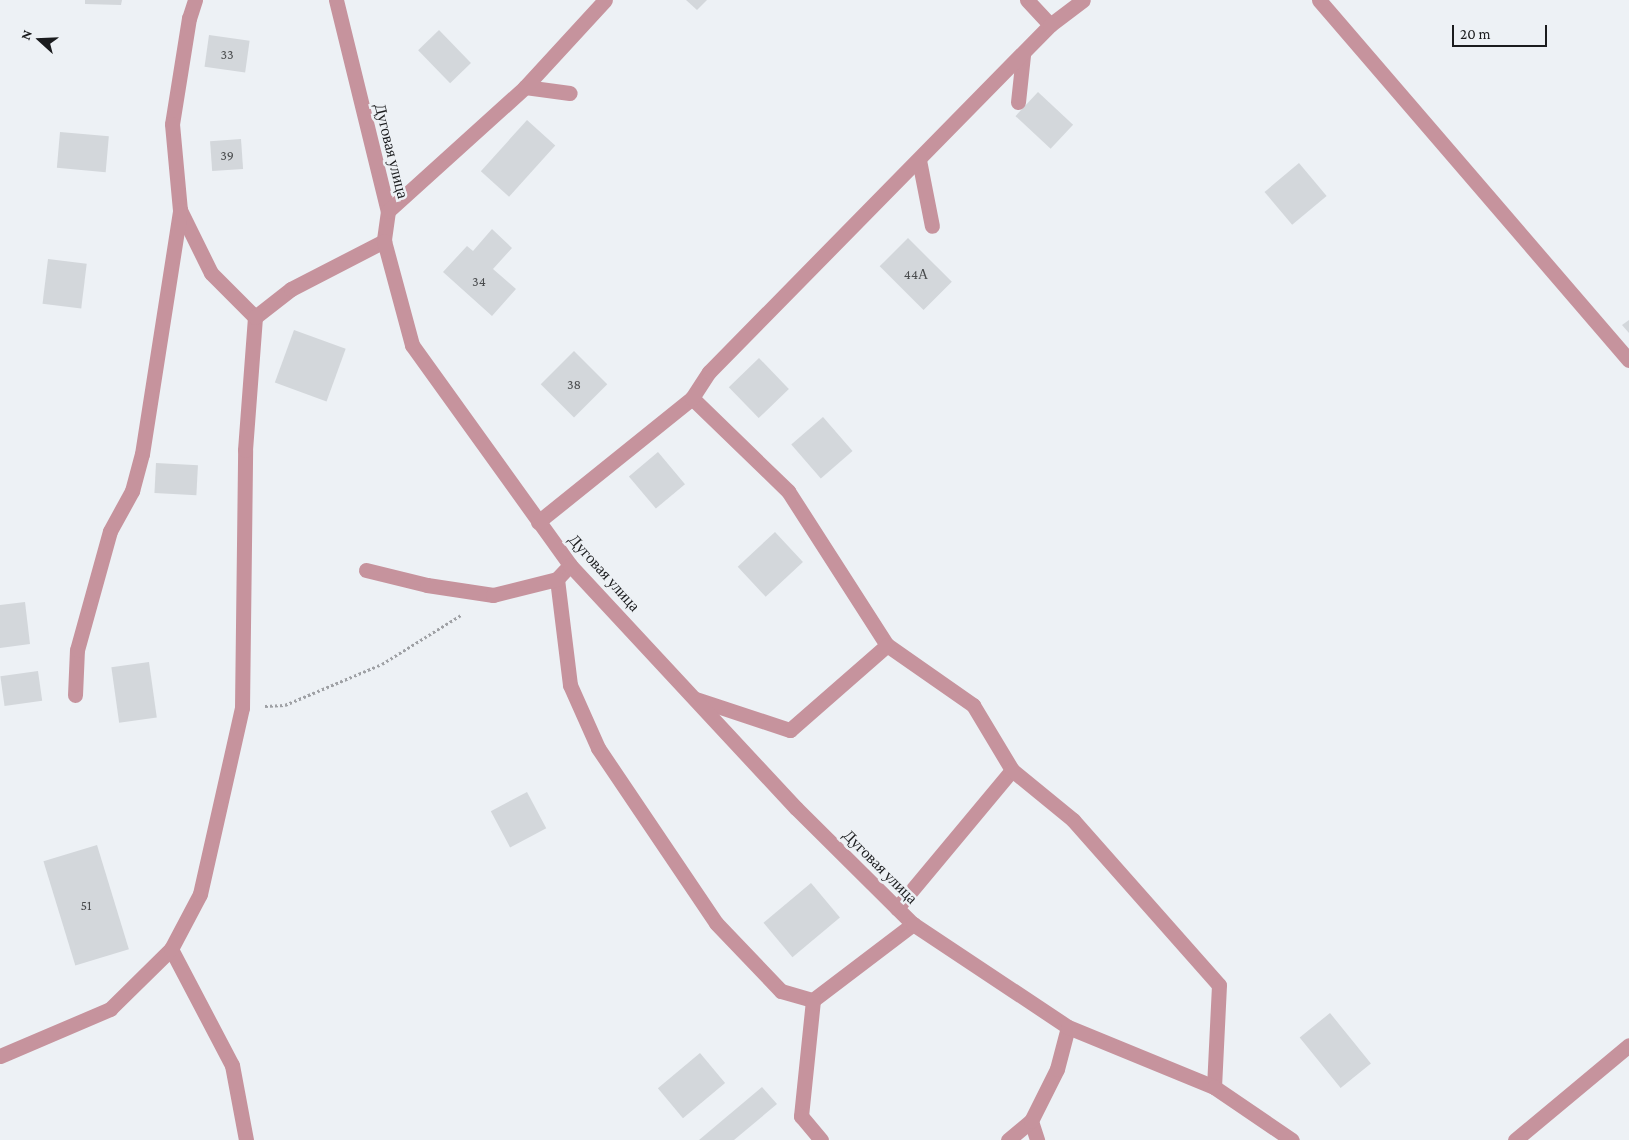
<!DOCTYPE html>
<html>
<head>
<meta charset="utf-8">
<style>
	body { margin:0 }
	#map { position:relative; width:1629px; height:1140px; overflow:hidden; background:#edf1f5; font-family:"Crimson Pro",serif }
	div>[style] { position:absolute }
	.building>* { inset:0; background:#d3d7db; transform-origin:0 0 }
	.path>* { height:3px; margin-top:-1.5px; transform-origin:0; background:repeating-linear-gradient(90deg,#9fa1a5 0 2.5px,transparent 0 5px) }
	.lane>* { height:15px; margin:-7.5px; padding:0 7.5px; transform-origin:7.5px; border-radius:7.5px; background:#c6939d }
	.street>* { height:15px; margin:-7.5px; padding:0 7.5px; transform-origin:7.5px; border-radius:7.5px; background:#c6939d }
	span { translate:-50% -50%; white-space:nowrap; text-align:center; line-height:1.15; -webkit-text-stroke:5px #edf1f5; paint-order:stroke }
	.number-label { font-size:14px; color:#494b4d }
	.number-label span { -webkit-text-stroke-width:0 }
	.street-label { font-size:16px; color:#1b1c1e }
	.north { position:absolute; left:15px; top:15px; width:50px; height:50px; -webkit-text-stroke:4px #edf1f5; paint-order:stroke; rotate:290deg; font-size:14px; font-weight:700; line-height:20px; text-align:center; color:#1b1c1e }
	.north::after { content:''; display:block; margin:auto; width:18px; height:22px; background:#1b1c1e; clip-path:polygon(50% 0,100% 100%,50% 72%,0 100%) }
	.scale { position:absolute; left:1452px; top:25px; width:95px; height:22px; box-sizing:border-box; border:2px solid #1b1c1e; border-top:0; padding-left:6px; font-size:15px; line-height:18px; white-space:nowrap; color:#1b1c1e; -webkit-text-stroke:4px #edf1f5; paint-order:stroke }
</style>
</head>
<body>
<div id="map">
	<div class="building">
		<i style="clip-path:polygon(85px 0,122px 0,121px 5px,85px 4px)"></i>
		<i style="clip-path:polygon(686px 0,707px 0,697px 10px)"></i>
		<i style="left:439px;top:30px;width:46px;height:29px;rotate:46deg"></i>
		<i style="left:209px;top:35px;width:41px;height:32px;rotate:8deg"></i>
		<i style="left:1038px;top:92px;width:48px;height:33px;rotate:43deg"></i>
		<i style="left:527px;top:120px;width:38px;height:69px;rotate:42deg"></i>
		<i style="left:60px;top:132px;width:49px;height:36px;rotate:5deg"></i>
		<i style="left:241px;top:139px;width:30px;height:31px;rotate:86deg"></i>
		<i style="left:1299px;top:163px;width:43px;height:45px;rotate:50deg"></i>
		<i style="clip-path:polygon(492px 229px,512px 248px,493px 269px,516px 289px,492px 316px,443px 272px,467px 246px,473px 251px)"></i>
		<i style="left:908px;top:238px;width:62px;height:40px;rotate:45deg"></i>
		<i style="left:48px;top:259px;width:39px;height:45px;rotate:7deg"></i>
		<i style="clip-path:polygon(1629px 320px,1629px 333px,1622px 325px)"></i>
		<i style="left:294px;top:330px;width:55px;height:56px;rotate:20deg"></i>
		<i style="left:574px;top:351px;width:47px;height:47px;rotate:45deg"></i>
		<i style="left:759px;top:358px;width:43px;height:42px;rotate:46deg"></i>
		<i style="left:823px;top:417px;width:45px;height:42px;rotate:49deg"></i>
		<i style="left:658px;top:452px;width:42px;height:38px;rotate:50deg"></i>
		<i style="left:156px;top:463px;width:42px;height:30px;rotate:3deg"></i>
		<i style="left:775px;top:532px;width:41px;height:51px;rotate:47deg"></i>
		<i style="clip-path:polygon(25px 602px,30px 644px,0 648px,0 605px)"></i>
		<i style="left:149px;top:662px;width:56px;height:38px;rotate:82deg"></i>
		<i style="left:38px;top:671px;width:30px;height:38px;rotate:82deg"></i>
		<i style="left:527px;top:792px;width:41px;height:41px;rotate:62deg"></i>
		<i style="left:97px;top:845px;width:109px;height:56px;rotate:73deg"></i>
		<i style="left:811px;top:883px;width:45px;height:62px;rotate:50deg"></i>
		<i style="left:1330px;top:1013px;width:65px;height:39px;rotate:51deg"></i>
		<i style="left:700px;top:1053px;width:39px;height:55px;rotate:50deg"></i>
		<i style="clip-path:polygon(762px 1087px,777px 1104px,734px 1140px,699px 1140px)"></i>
	</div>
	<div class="path">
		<i style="left:265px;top:706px;width:20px;rotate:-3deg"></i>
		<i style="left:285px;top:705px;width:105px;rotate:-22.9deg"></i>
		<i style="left:382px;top:664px;width:93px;rotate:-31.8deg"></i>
	</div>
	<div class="lane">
		<i style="left:195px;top:0;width:19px;rotate:108deg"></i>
		<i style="left:189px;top:18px;width:107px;rotate:99.1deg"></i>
		<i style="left:172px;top:124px;width:86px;rotate:84.7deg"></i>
		<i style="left:180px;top:210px;width:70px;rotate:63.8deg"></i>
		<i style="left:211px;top:273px;width:62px;rotate:45deg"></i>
		<i style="left:1027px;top:0;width:34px;rotate:47deg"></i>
		<i style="left:525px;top:87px;width:45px;rotate:7.6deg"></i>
		<i style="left:1018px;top:102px;width:47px;rotate:-83.9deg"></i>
		<i style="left:919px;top:160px;width:67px;rotate:78.9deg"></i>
		<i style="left:692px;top:398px;width:134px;rotate:44.1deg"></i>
		<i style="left:788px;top:491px;width:183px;rotate:57.3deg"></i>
		<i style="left:887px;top:645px;width:105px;rotate:34.9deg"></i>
		<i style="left:973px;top:705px;width:76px;rotate:59deg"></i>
		<i style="left:1012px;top:770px;width:180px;rotate:129.8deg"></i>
		<i style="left:570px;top:565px;width:19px;rotate:133deg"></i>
		<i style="left:557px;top:579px;width:107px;rotate:83deg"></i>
		<i style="left:570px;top:685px;width:69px;rotate:66deg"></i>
		<i style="left:598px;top:748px;width:211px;rotate:56deg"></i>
		<i style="left:716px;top:923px;width:94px;rotate:46.3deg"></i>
		<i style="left:781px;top:991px;width:33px;rotate:16deg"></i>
		<i style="left:813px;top:1000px;width:126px;rotate:-37.2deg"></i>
		<i style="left:366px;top:570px;width:63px;rotate:13.8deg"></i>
		<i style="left:427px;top:585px;width:67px;rotate:8.6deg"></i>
		<i style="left:493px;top:595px;width:66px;rotate:-14deg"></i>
		<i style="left:75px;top:695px;width:45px;rotate:-87.5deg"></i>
		<i style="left:77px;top:650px;width:123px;rotate:-74.5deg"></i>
		<i style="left:110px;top:531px;width:46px;rotate:-61.2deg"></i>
		<i style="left:132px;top:491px;width:38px;rotate:-75deg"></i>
		<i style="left:142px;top:454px;width:247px;rotate:-81.1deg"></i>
		<i style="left:696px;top:699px;width:99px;rotate:18.3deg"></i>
		<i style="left:790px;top:730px;width:129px;rotate:-41.2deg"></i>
		<i style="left:1012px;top:770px;width:79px;rotate:39.3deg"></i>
		<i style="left:1073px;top:820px;width:220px;rotate:48.5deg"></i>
		<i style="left:1219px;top:985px;width:102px;rotate:92.8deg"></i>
		<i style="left:171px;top:949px;width:131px;rotate:62.3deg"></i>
		<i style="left:232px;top:1065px;width:76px;rotate:79.4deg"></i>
		<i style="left:813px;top:1000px;width:117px;rotate:95.9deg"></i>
		<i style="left:801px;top:1116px;width:31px;rotate:50deg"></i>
		<i style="left:0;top:1056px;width:120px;rotate:-23.1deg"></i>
		<i style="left:110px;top:1009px;width:86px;rotate:-44.5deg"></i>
		<i style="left:171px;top:949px;width:62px;rotate:-62.2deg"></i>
		<i style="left:200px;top:894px;width:191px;rotate:-77.3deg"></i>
		<i style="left:242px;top:708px;width:258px;rotate:-89.3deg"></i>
		<i style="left:245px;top:450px;width:133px;rotate:-85.7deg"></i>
		<i style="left:255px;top:317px;width:46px;rotate:-37.9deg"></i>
		<i style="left:291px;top:289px;width:105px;rotate:-27.3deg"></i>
		<i style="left:1031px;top:1121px;width:20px;rotate:72deg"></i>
		<i style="left:1008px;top:1140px;width:30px;rotate:-40deg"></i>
		<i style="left:1031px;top:1121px;width:58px;rotate:-63.4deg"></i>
		<i style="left:1057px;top:1069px;width:43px;rotate:-75.3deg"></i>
	</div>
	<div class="street">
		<i style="left:336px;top:0;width:217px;rotate:76.2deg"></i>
		<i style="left:388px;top:211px;width:30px;rotate:98deg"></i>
		<i style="left:384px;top:241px;width:108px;rotate:74.9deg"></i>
		<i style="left:412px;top:345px;width:271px;rotate:54.3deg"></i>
		<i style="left:570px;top:565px;width:332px;rotate:47.1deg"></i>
		<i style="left:796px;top:808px;width:165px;rotate:44.8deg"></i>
		<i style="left:913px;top:924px;width:186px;rotate:33.6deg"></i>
		<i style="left:1068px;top:1027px;width:158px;rotate:22.3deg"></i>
		<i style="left:1214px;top:1087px;width:94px;rotate:34.2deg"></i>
		<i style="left:1319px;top:0;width:475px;rotate:49.3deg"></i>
		<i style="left:388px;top:211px;width:185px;rotate:-42.1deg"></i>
		<i style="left:525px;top:87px;width:118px;rotate:-47.4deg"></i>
		<i style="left:538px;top:522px;width:198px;rotate:-38.8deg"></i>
		<i style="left:692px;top:398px;width:31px;rotate:-57deg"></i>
		<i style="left:709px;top:372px;width:487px;rotate:-45.5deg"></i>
		<i style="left:1050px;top:25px;width:41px;rotate:-37.1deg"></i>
		<i style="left:1515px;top:1140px;width:148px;rotate:-39.8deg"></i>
	</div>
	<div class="number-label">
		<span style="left:227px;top:54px">33</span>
		<span style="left:227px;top:155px">39</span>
		<span style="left:916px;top:274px">44А</span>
		<span style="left:479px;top:281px">34</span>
		<span style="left:574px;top:384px">38</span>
		<span style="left:86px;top:905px">51</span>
	</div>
	<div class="street-label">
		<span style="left:391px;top:151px;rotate:76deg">Дуговая улица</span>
		<span style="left:604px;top:573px;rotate:48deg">Дуговая улица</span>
		<span style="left:880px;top:867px;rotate:45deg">Дуговая улица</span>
	</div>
	<div class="north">N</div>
	<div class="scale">20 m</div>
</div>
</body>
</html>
